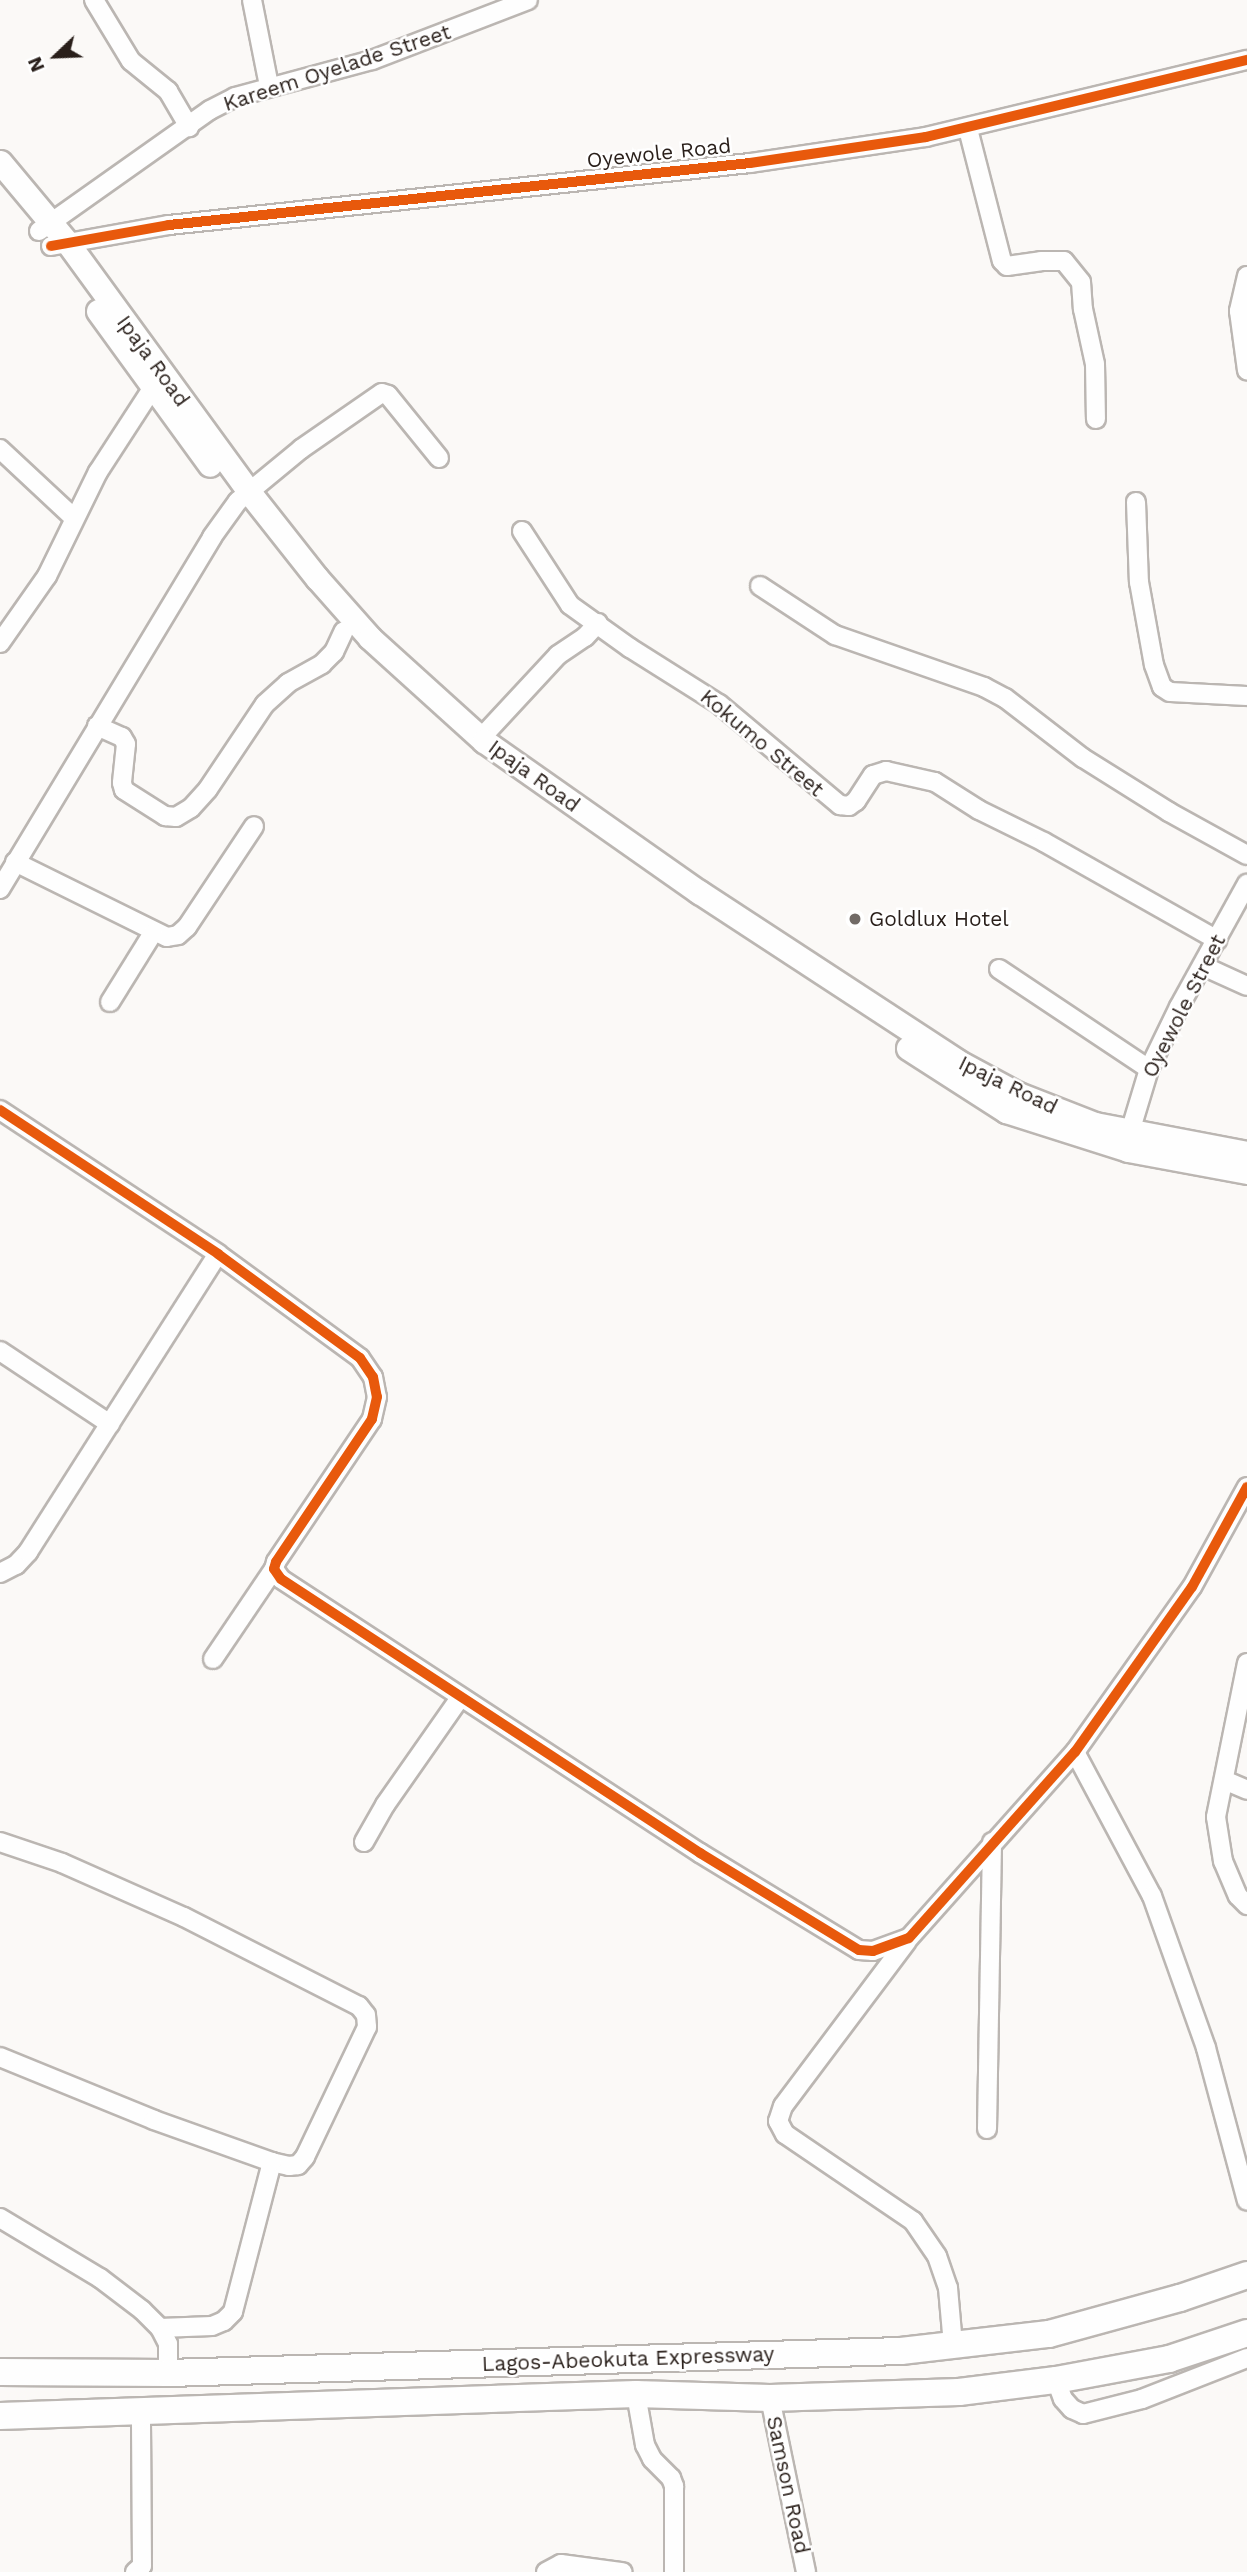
<!DOCTYPE html>
<html>
<head>
<meta charset="utf-8">
<style>
	body { margin:0 }
	#map { position:relative; width:1247px; height:2572px; overflow:hidden; background:#fbf9f7; font-family:"Work Sans",sans-serif }
	div>[style] { position:absolute }
	.roads { filter:drop-shadow(2px 0 #bbb6b2) drop-shadow(-2px 0 #bbb6b2) drop-shadow(0 2px #bbb6b2) drop-shadow(0 -2px #bbb6b2) }
	.minor>* { height:18px; margin:-9px; padding:0 9px; transform-origin:9px; border-radius:9px; background:#fefefe }
	.major>* { height:23px; margin:-11.5px; padding:0 11.5px; transform-origin:11.5px; border-radius:11.5px; background:#fefefe }
	.highway>* { height:26px; margin:-13px; padding:0 13px; transform-origin:13px; border-radius:13px; background:#fefefe }
	.cycleway>* { height:10px; margin:-5px; padding:0 5px; transform-origin:5px; border-radius:5px; background:#e8590c }
	.dots>* { width:19px; height:19px; translate:-50% -50%; box-sizing:border-box; border:4px solid #fff; border-radius:50% }
	span { translate:-50% -50%; white-space:nowrap; text-align:center; line-height:1.15; -webkit-text-stroke:5px #fff; paint-order:stroke }
	.street-label { font-size:21px; color:#291f1a }
	.poi-label { font-size:21px; color:#291f1a }
	.left { translate:0 -50%; text-align:left }
	.north { position:absolute; left:21px; top:21px; width:70px; height:70px; -webkit-text-stroke:5px #fff; paint-order:stroke; rotate:247deg; font-size:19px; font-weight:700; line-height:28px; text-align:center; color:#291f1a }
	.north::after { content:''; display:block; margin:auto; width:24px; height:32px; background:#291f1a; clip-path:polygon(50% 0,100% 100%,50% 72%,0 100%) }
</style>
</head>
<body>
<div id="map">
	<div class="roads">
		<div class="minor">
			<i style="left:94px;top:0;width:71px;rotate:58.8deg"></i>
			<i style="left:131px;top:61px;width:48px;rotate:39deg"></i>
			<i style="left:168px;top:91px;width:42px;rotate:59.7deg"></i>
			<i style="left:252px;top:0;width:88px;rotate:78.8deg"></i>
			<i style="left:968px;top:129px;width:136px;rotate:75.6deg"></i>
			<i style="left:1002px;top:261px;width:7px;rotate:45deg"></i>
			<i style="left:1007px;top:266px;width:34px;rotate:-8deg"></i>
			<i style="left:1041px;top:261px;width:23px"></i>
			<i style="left:1064px;top:261px;width:27px;rotate:51deg"></i>
			<i style="left:1081px;top:282px;width:27px;rotate:86deg"></i>
			<i style="left:1083px;top:309px;width:56px;rotate:77.7deg"></i>
			<i style="left:1095px;top:364px;width:55px;rotate:89deg"></i>
			<i style="left:39px;top:231px;width:209px;rotate:-35.3deg"></i>
			<i style="left:210px;top:110px;width:28px;rotate:-27deg"></i>
			<i style="left:235px;top:97px;width:142px;rotate:-15.1deg"></i>
			<i style="left:372px;top:60px;width:167px;rotate:-21deg"></i>
			<i style="left:51px;top:246px;width:120px;rotate:-10.1deg"></i>
			<i style="left:169px;top:225px;width:584px;rotate:-6.09deg"></i>
			<i style="left:750px;top:163px;width:178px;rotate:-8.4deg"></i>
			<i style="left:926px;top:137px;width:330px;rotate:-13.5deg"></i>
			<i style="left:1247px;top:276px;width:36px;rotate:103deg"></i>
			<i style="left:1239px;top:311px;width:60px;rotate:82.3deg"></i>
			<i style="left:0;top:449px;width:101px;rotate:43deg"></i>
			<i style="left:1136px;top:502px;width:80px;rotate:87.9deg"></i>
			<i style="left:1139px;top:582px;width:84px;rotate:79.8deg"></i>
			<i style="left:1154px;top:665px;width:23px;rotate:70deg"></i>
			<i style="left:1162px;top:687px;width:9px;rotate:32deg"></i>
			<i style="left:1170px;top:692px;width:77px;rotate:3deg"></i>
			<i style="left:522px;top:531px;width:88px;rotate:57deg"></i>
			<i style="left:570px;top:605px;width:74px;rotate:35.6deg"></i>
			<i style="left:630px;top:648px;width:105px;rotate:32.2deg"></i>
			<i style="left:719px;top:704px;width:158px;rotate:39.9deg"></i>
			<i style="left:840px;top:805px;width:9px;rotate:6deg"></i>
			<i style="left:849px;top:806px;width:9px;rotate:-36deg"></i>
			<i style="left:856px;top:801px;width:31px;rotate:-57deg"></i>
			<i style="left:873px;top:775px;width:14px;rotate:-17deg"></i>
			<i style="left:886px;top:771px;width:50px;rotate:12.7deg"></i>
			<i style="left:935px;top:782px;width:52px;rotate:32.5deg"></i>
			<i style="left:979px;top:810px;width:72px;rotate:26.2deg"></i>
			<i style="left:1044px;top:842px;width:199px;rotate:29.5deg"></i>
			<i style="left:760px;top:586px;width:90px;rotate:33.2deg"></i>
			<i style="left:835px;top:635px;width:158px;rotate:19.2deg"></i>
			<i style="left:984px;top:687px;width:24px;rotate:28deg"></i>
			<i style="left:1005px;top:698px;width:98px;rotate:37.6deg"></i>
			<i style="left:1083px;top:758px;width:102px;rotate:32.1deg"></i>
			<i style="left:1169px;top:812px;width:89px;rotate:28.9deg"></i>
			<i style="left:0;top:643px;width:82px;rotate:-55deg"></i>
			<i style="left:47px;top:576px;width:116px;rotate:-63.9deg"></i>
			<i style="left:98px;top:472px;width:99px;rotate:-57deg"></i>
			<i style="left:97px;top:726px;width:27px;rotate:24deg"></i>
			<i style="left:122px;top:737px;width:8px;rotate:60deg"></i>
			<i style="left:126px;top:744px;width:39px;rotate:96deg"></i>
			<i style="left:122px;top:783px;width:7px;rotate:74deg"></i>
			<i style="left:124px;top:790px;width:49px;rotate:32.4deg"></i>
			<i style="left:165px;top:816px;width:11px;rotate:5deg"></i>
			<i style="left:176px;top:817px;width:17px;rotate:-31deg"></i>
			<i style="left:191px;top:808px;width:25px;rotate:-48deg"></i>
			<i style="left:208px;top:789px;width:102px;rotate:-56.2deg"></i>
			<i style="left:265px;top:704px;width:31px;rotate:-42deg"></i>
			<i style="left:288px;top:683px;width:39px;rotate:-29deg"></i>
			<i style="left:322px;top:664px;width:17px;rotate:-45deg"></i>
			<i style="left:334px;top:652px;width:23px;rotate:-65deg"></i>
			<i style="left:481px;top:738px;width:113px;rotate:-47.1deg"></i>
			<i style="left:558px;top:655px;width:32px;rotate:-34deg"></i>
			<i style="left:585px;top:637px;width:19px;rotate:-47deg"></i>
			<i style="left:15px;top:862px;width:169px;rotate:26.3deg"></i>
			<i style="left:167px;top:937px;width:11px;rotate:-10deg"></i>
			<i style="left:178px;top:935px;width:12px;rotate:-42deg"></i>
			<i style="left:187px;top:927px;width:121px;rotate:-56.4deg"></i>
			<i style="left:0;top:889px;width:411px;rotate:-58.9deg"></i>
			<i style="left:212px;top:537px;width:44px;rotate:-54.2deg"></i>
			<i style="left:238px;top:501px;width:82px;rotate:-39.5deg"></i>
			<i style="left:301px;top:449px;width:98px;rotate:-34.7deg"></i>
			<i style="left:382px;top:393px;width:6px;rotate:18deg"></i>
			<i style="left:388px;top:395px;width:81px;rotate:51deg"></i>
			<i style="left:1203px;top:966px;width:48px;rotate:24.4deg"></i>
			<i style="left:999px;top:969px;width:180px;rotate:33.7deg"></i>
			<i style="left:110px;top:1002px;width:81px;rotate:-58.1deg"></i>
			<i style="left:0;top:1110px;width:261px;rotate:33.4deg"></i>
			<i style="left:218px;top:1254px;width:176px;rotate:36.2deg"></i>
			<i style="left:360px;top:1358px;width:23px;rotate:56deg"></i>
			<i style="left:373px;top:1377px;width:20px;rotate:79deg"></i>
			<i style="left:377px;top:1397px;width:23px;rotate:103deg"></i>
			<i style="left:372px;top:1419px;width:172px;rotate:123.9deg"></i>
			<i style="left:276px;top:1562px;width:7px;rotate:106deg"></i>
			<i style="left:274px;top:1569px;width:12px;rotate:55deg"></i>
			<i style="left:281px;top:1579px;width:501px;rotate:33.18deg"></i>
			<i style="left:700px;top:1853px;width:186px;rotate:31.4deg"></i>
			<i style="left:859px;top:1950px;width:14px;rotate:4deg"></i>
			<i style="left:873px;top:1951px;width:38px;rotate:-20deg"></i>
			<i style="left:909px;top:1938px;width:249px;rotate:-48.3deg"></i>
			<i style="left:1075px;top:1752px;width:202px;rotate:-54.7deg"></i>
			<i style="left:1192px;top:1587px;width:114px;rotate:-61.2deg"></i>
			<i style="left:1130px;top:1132px;width:66px;rotate:-73.2deg"></i>
			<i style="left:1149px;top:1069px;width:69px;rotate:-64.2deg"></i>
			<i style="left:1179px;top:1007px;width:141px;rotate:-61.1deg"></i>
			<i style="left:0;top:1351px;width:132px;rotate:33.6deg"></i>
			<i style="left:0;top:1573px;width:18px;rotate:-27deg"></i>
			<i style="left:16px;top:1565px;width:18px;rotate:-47deg"></i>
			<i style="left:28px;top:1552px;width:353px;rotate:-57.5deg"></i>
			<i style="left:213px;top:1659px;width:109px;rotate:-55.9deg"></i>
			<i style="left:1247px;top:1663px;width:157px;rotate:101.4deg"></i>
			<i style="left:1216px;top:1817px;width:45px;rotate:81deg"></i>
			<i style="left:1223px;top:1861px;width:38px;rotate:67deg"></i>
			<i style="left:1238px;top:1896px;width:13px;rotate:45deg"></i>
			<i style="left:1075px;top:1752px;width:163px;rotate:61.9deg"></i>
			<i style="left:1152px;top:1896px;width:161px;rotate:70.4deg"></i>
			<i style="left:1206px;top:2048px;width:158px;rotate:75deg"></i>
			<i style="left:1224px;top:1780px;width:25px;rotate:23deg"></i>
			<i style="left:0;top:1842px;width:65px;rotate:18.7deg"></i>
			<i style="left:62px;top:1863px;width:133px;rotate:23.9deg"></i>
			<i style="left:184px;top:1917px;width:196px;rotate:27deg"></i>
			<i style="left:359px;top:2006px;width:11px;rotate:52deg"></i>
			<i style="left:366px;top:2015px;width:12px;rotate:85deg"></i>
			<i style="left:367px;top:2027px;width:144px;rotate:115.5deg"></i>
			<i style="left:305px;top:2157px;width:11px;rotate:131deg"></i>
			<i style="left:298px;top:2165px;width:9px;rotate:174deg"></i>
			<i style="left:289px;top:2166px;width:17px;rotate:-167deg"></i>
			<i style="left:272px;top:2162px;width:155px;rotate:104.6deg"></i>
			<i style="left:233px;top:2312px;width:13px;rotate:135deg"></i>
			<i style="left:224px;top:2321px;width:13px;rotate:157deg"></i>
			<i style="left:212px;top:2326px;width:52px;rotate:177.8deg"></i>
			<i style="left:364px;top:1842px;width:43px;rotate:-60.4deg"></i>
			<i style="left:385px;top:1805px;width:131px;rotate:-55deg"></i>
			<i style="left:907px;top:1941px;width:206px;rotate:126.9deg"></i>
			<i style="left:783px;top:2106px;width:16px;rotate:108deg"></i>
			<i style="left:778px;top:2121px;width:15px;rotate:62deg"></i>
			<i style="left:785px;top:2134px;width:155px;rotate:34.2deg"></i>
			<i style="left:913px;top:2221px;width:42px;rotate:55.6deg"></i>
			<i style="left:937px;top:2256px;width:34px;rotate:71deg"></i>
			<i style="left:948px;top:2288px;width:57px;rotate:85deg"></i>
			<i style="left:0;top:2057px;width:166px;rotate:22.2deg"></i>
			<i style="left:154px;top:2120px;width:125px;rotate:19.6deg"></i>
			<i style="left:987px;top:2129px;width:287px;rotate:-89deg"></i>
			<i style="left:0;top:2218px;width:117px;rotate:31deg"></i>
			<i style="left:100px;top:2278px;width:53px;rotate:37.3deg"></i>
			<i style="left:142px;top:2310px;width:25px;rotate:45deg"></i>
			<i style="left:160px;top:2328px;width:18px;rotate:63deg"></i>
			<i style="left:168px;top:2344px;width:29px;rotate:90deg"></i>
			<i style="left:1056px;top:2380px;width:20px;rotate:70deg"></i>
			<i style="left:1063px;top:2399px;width:13px;rotate:48deg"></i>
			<i style="left:1072px;top:2409px;width:12px;rotate:24deg"></i>
			<i style="left:1083px;top:2414px;width:61px;rotate:-14.3deg"></i>
			<i style="left:1142px;top:2399px;width:113px;rotate:-21.3deg"></i>
			<i style="left:636px;top:2394px;width:52px;rotate:80deg"></i>
			<i style="left:645px;top:2445px;width:16px;rotate:63deg"></i>
			<i style="left:652px;top:2459px;width:27px;rotate:45deg"></i>
			<i style="left:671px;top:2478px;width:9px;rotate:69deg"></i>
			<i style="left:674px;top:2486px;width:86px;rotate:90deg"></i>
			<i style="left:770px;top:2398px;width:178px;rotate:78.3deg"></i>
			<i style="left:135px;top:2572px;width:9px;rotate:-41deg"></i>
			<i style="left:142px;top:2566px;width:154px;rotate:-90.4deg"></i>
			<i style="left:546px;top:2572px;width:17px;rotate:-28deg"></i>
			<i style="left:561px;top:2564px;width:62px;rotate:7.5deg"></i>
		</div>
		<div class="major">
			<i style="left:0;top:162px;width:104px;rotate:50.1deg"></i>
			<i style="left:67px;top:242px;width:309px;rotate:53.9deg"></i>
			<i style="left:249px;top:492px;width:110px;rotate:51.7deg"></i>
			<i style="left:317px;top:578px;width:80px;rotate:48.5deg"></i>
			<i style="left:370px;top:638px;width:154px;rotate:42.1deg"></i>
			<i style="left:484px;top:741px;width:263px;rotate:35.1deg"></i>
			<i style="left:699px;top:892px;width:308px;rotate:33.2deg"></i>
			<i style="left:957px;top:1061px;width:69px;rotate:28.4deg"></i>
			<i style="left:1018px;top:1094px;width:83px;rotate:21.3deg"></i>
			<i style="left:1095px;top:1124px;width:155px;rotate:10.8deg"></i>
			<i style="left:98px;top:311px;width:190px;rotate:54deg"></i>
			<i style="left:908px;top:1048px;width:117px;rotate:32.7deg"></i>
			<i style="left:1006px;top:1111px;width:128px;rotate:17.7deg"></i>
			<i style="left:1128px;top:1150px;width:121px;rotate:10.5deg"></i>
		</div>
		<div class="highway">
			<i style="left:0;top:2372px;width:168px;rotate:0.3deg"></i>
			<i style="left:168px;top:2373px;width:733px;rotate:-1.72deg"></i>
			<i style="left:901px;top:2351px;width:149px;rotate:-6.6deg"></i>
			<i style="left:1049px;top:2334px;width:136px;rotate:-15.4deg"></i>
			<i style="left:1180px;top:2298px;width:71px;rotate:-18.9deg"></i>
			<i style="left:0;top:2416px;width:636px;rotate:-1.98deg"></i>
			<i style="left:636px;top:2394px;width:134px;rotate:1.7deg"></i>
			<i style="left:770px;top:2398px;width:189px;rotate:-1.8deg"></i>
			<i style="left:959px;top:2392px;width:98px;rotate:-7.1deg"></i>
			<i style="left:1056px;top:2380px;width:115px;rotate:-10.5deg"></i>
			<i style="left:1169px;top:2359px;width:82px;rotate:-18.4deg"></i>
		</div>
	</div>
	<div class="cycleway">
		<i style="left:51px;top:246px;width:120px;rotate:-10.1deg"></i>
		<i style="left:169px;top:225px;width:584px;rotate:-6.09deg"></i>
		<i style="left:750px;top:163px;width:178px;rotate:-8.4deg"></i>
		<i style="left:926px;top:137px;width:330px;rotate:-13.5deg"></i>
		<i style="left:0;top:1110px;width:261px;rotate:33.4deg"></i>
		<i style="left:218px;top:1254px;width:176px;rotate:36.2deg"></i>
		<i style="left:360px;top:1358px;width:23px;rotate:56deg"></i>
		<i style="left:373px;top:1377px;width:20px;rotate:79deg"></i>
		<i style="left:377px;top:1397px;width:23px;rotate:103deg"></i>
		<i style="left:372px;top:1419px;width:172px;rotate:123.9deg"></i>
		<i style="left:276px;top:1562px;width:7px;rotate:106deg"></i>
		<i style="left:274px;top:1569px;width:12px;rotate:55deg"></i>
		<i style="left:281px;top:1579px;width:501px;rotate:33.18deg"></i>
		<i style="left:700px;top:1853px;width:186px;rotate:31.4deg"></i>
		<i style="left:859px;top:1950px;width:14px;rotate:4deg"></i>
		<i style="left:873px;top:1951px;width:38px;rotate:-20deg"></i>
		<i style="left:909px;top:1938px;width:249px;rotate:-48.3deg"></i>
		<i style="left:1075px;top:1752px;width:202px;rotate:-54.7deg"></i>
		<i style="left:1192px;top:1587px;width:114px;rotate:-61.2deg"></i>
	</div>
	<div class="dots">
		<i style="left:855px;top:919px;background:#726b67"></i>
	</div>
	<div class="street-label">
		<span style="left:337px;top:68px;rotate:-18deg">Kareem Oyelade Street</span>
		<span style="left:659px;top:153px;rotate:-6deg">Oyewole Road</span>
		<span style="left:153px;top:361px;rotate:54deg">Ipaja Road</span>
		<span style="left:762px;top:743px;rotate:40deg">Kokumo Street</span>
		<span style="left:534px;top:776px;rotate:36deg">Ipaja Road</span>
		<span style="left:1184px;top:1006px;rotate:-63deg">Oyewole Street</span>
		<span style="left:1008px;top:1085px;rotate:26deg">Ipaja Road</span>
		<span style="left:628px;top:2359px;rotate:-2deg">Lagos-Abeokuta Expressway</span>
		<span style="left:788px;top:2485px;rotate:78deg">Samson Road</span>
	</div>
	<div class="poi-label">
		<span class="left" style="left:869px;top:919px">Goldlux Hotel</span>
	</div>
	<div class="north">N</div>
</div>
</body>
</html>
